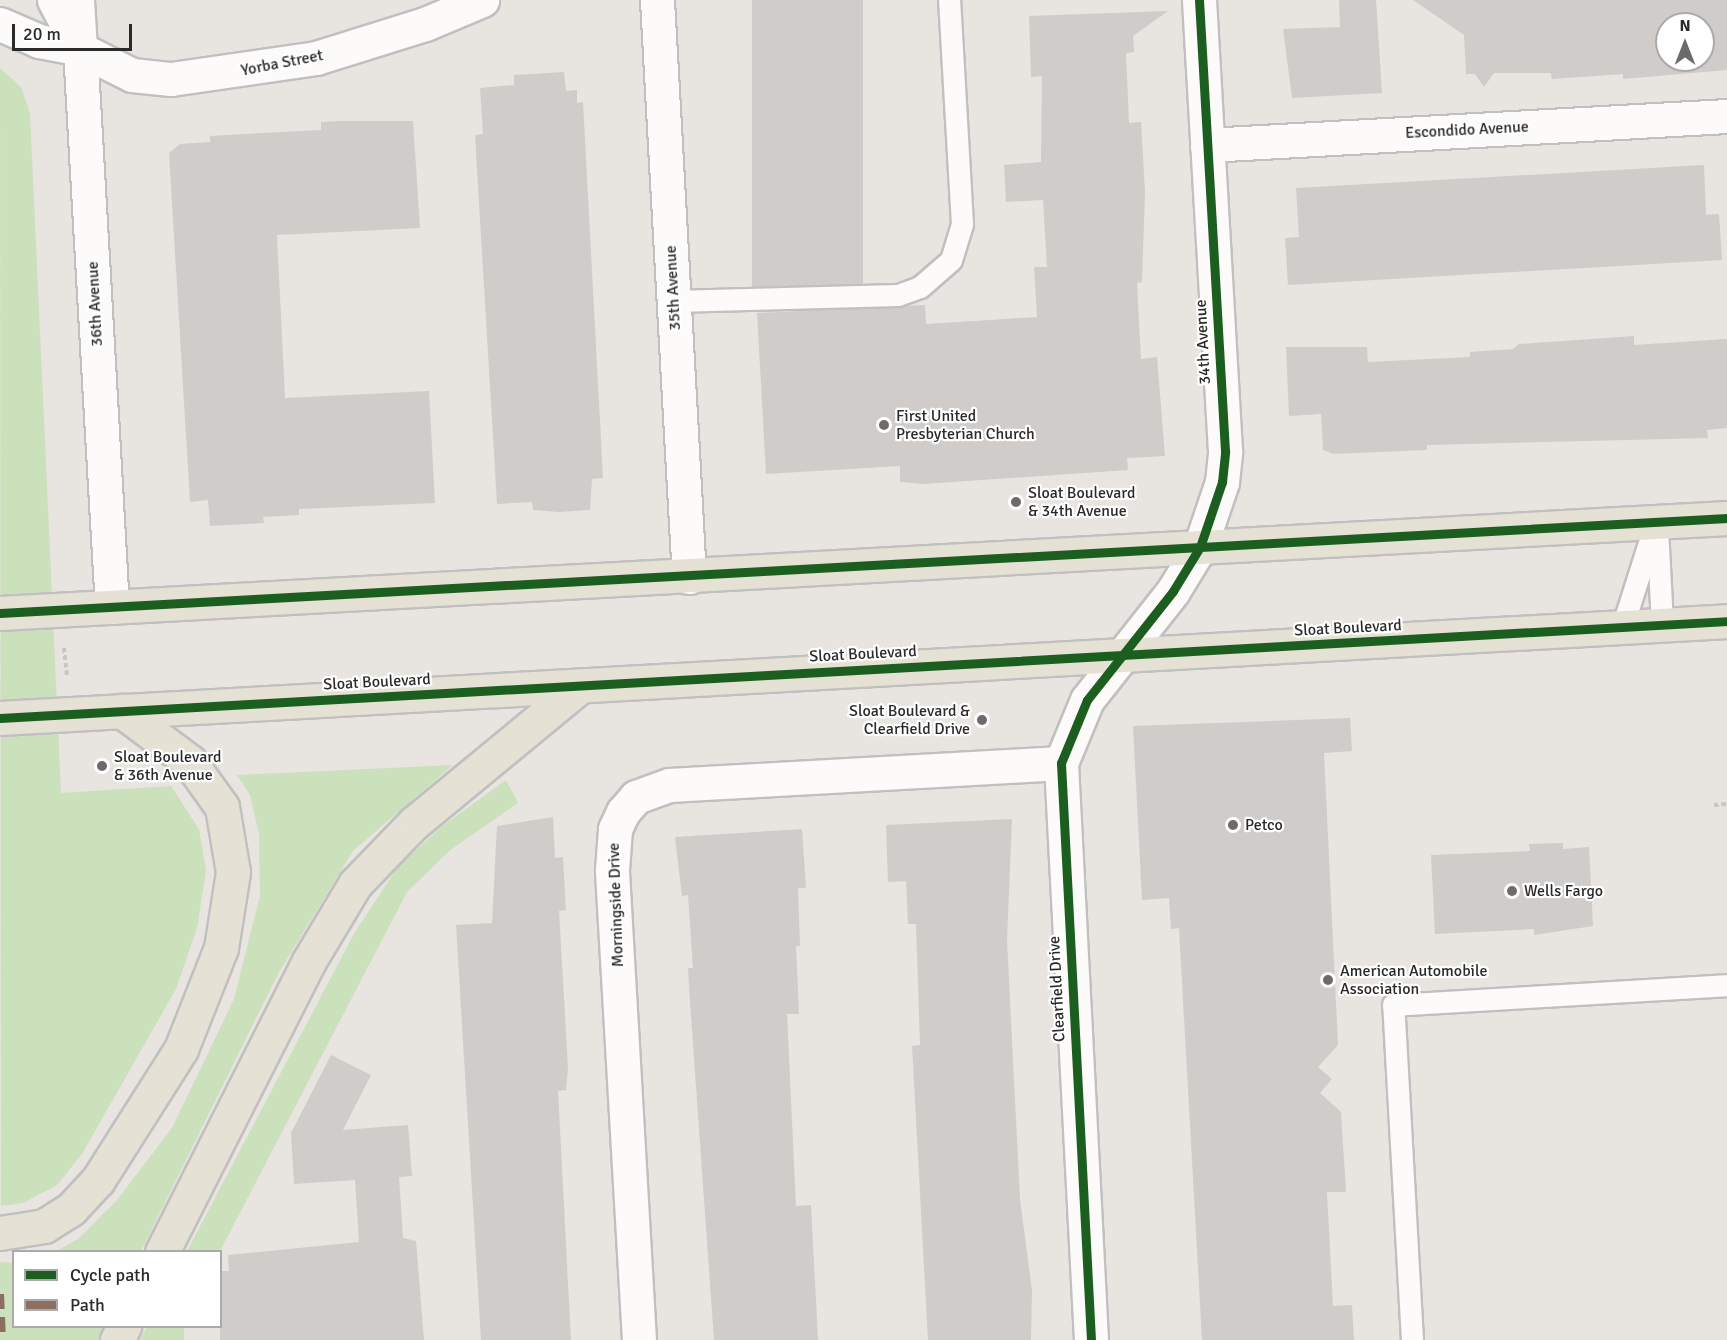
<!DOCTYPE html>
<html>
<head>
<meta charset="utf-8">
<style>
	body { margin:0 }
	#map { position:relative; width:1727px; height:1340px; overflow:hidden; background:#e8e4e0; font-family:Signika,sans-serif }
	div>[style] { position:absolute }
	.green>* { inset:0; background:#cae1bb }
	.building>* { inset:0; background:#cfccc9; transform-origin:0 0 }
	.path>* { height:4px; margin-top:-2px; transform-origin:0; background:repeating-linear-gradient(90deg,#c6c6c5 0 4.5px,transparent 0 7.5px) }
	.roads { filter:drop-shadow(2px 0 #c1c0c1) drop-shadow(-2px 0 #c1c0c1) drop-shadow(0 2px #c1c0c1) drop-shadow(0 -2px #c1c0c1) }
	.service>* { height:21px; margin:-10.5px; padding:0 10.5px; transform-origin:10.5px; border-radius:10.5px; background:#fcfbfa }
	.minor>* { height:33px; margin:-16.5px; padding:0 16.5px; transform-origin:16.5px; border-radius:16.5px; background:#fcfbfa }
	.secondary>* { height:33px; margin:-16.5px; padding:0 16.5px; transform-origin:16.5px; border-radius:16.5px; background:#fcfbfa }
	.primary>* { height:33px; margin:-16.5px; padding:0 16.5px; transform-origin:16.5px; border-radius:16.5px; background:#e5e1d4 }
	.quiet>* { height:8px; margin-top:-4px; transform-origin:0; background:repeating-linear-gradient(90deg,#8d6e63 0 15px,transparent 0 23px) }
	.cycleway>* { height:9px; margin:-4.5px; padding:0 4.5px; transform-origin:4.5px; border-radius:4.5px; background:#1b5e20 }
	.dots>* { width:16px; height:16px; translate:-50% -50%; box-sizing:border-box; border:3px solid #fff; border-radius:50% }
	span { translate:-50% -50%; white-space:nowrap; text-align:center; line-height:1.15; -webkit-text-stroke:4.5px #fff; paint-order:stroke }
	.street-label { font-size:16px; color:#2a2a2a }
	.poi-label { font-size:16px; color:#2a2a2a }
	.left { translate:0 -50%; text-align:left }
	.right { translate:-100% -50%; text-align:right }
	.legend { position:absolute; left:12px; top:1250px; width:210px; height:78px; box-sizing:border-box; background:#fff; border:2px solid #aaa; margin:0; padding:8px 10px; list-style:none; font-size:18px; color:#2a2a2a }
	.legend li { display:flex; align-items:center; gap:12px; height:30px }
	.legend b { width:30px; border:2px solid #aaa }
	.north { position:absolute; left:1655px; top:12px; width:60px; height:60px; box-sizing:border-box; background:#fff; border:2px solid #aaa; border-radius:50%; rotate:0deg; font-size:16px; font-weight:700; line-height:24px; text-align:center; color:#2a2a2a }
	.north::after { content:''; display:block; margin:auto; width:21px; height:27px; background:#6c6b6a; clip-path:polygon(50% 0,100% 100%,50% 72%,0 100%) }
	.scale { position:absolute; left:12px; top:24px; width:120px; height:27px; box-sizing:border-box; border:3px solid #2a2a2a; border-top:0; padding-left:8px; font-size:18px; line-height:21px; white-space:nowrap; color:#2a2a2a; -webkit-text-stroke:4px #fff; paint-order:stroke }
</style>
</head>
<body>
<div id="map">
	<div class="green">
		<i style="clip-path:polygon(0 68px,21px 87px,30px 113px,61px 793px,171px 786px,199px 829px,206px 870px,197px 928px,176px 989px,82px 1154px,57px 1185px,23px 1203px,1px 1206px)"></i>
		<i style="clip-path:polygon(453px 765px,353px 851px,278px 974px,141px 1251px,56px 1251px,78px 1239px,117px 1200px,172px 1128px,234px 999px,260px 896px,259px 834px,250px 795px,237px 775px)"></i>
		<i style="clip-path:polygon(506px 780px,518px 803px,449px 851px,407px 892px,220px 1251px,187px 1251px,355px 932px,397px 868px,441px 827px)"></i>
		<i style="clip-path:polygon(0 1262px,13px 1263px,14px 1326px,104px 1327px,98px 1340px,0 1340px)"></i>
		<i style="clip-path:polygon(147px 1327px,184px 1327px,184px 1340px,140px 1340px)"></i>
	</div>
	<div class="building">
		<i style="left:752px;top:0;width:111px;height:287px"></i>
		<i style="clip-path:polygon(1339px 0,1376px 0,1382px 93px,1292px 98px,1283px 29px,1340px 27px)"></i>
		<i style="clip-path:polygon(evenodd,1413px 0,1727px 0,1727px 70px,1623px 79px,1623px 74px,1552px 79px,1551px 73px,1494px 73px,1484px 87px,1475px 74px,1466px 74px,1464px 35px,1413px 0,1667px 24px,1703px 24px,1703px 60px,1667px 60px,1667px 24px)"></i>
		<i style="clip-path:polygon(1168px 11px,1133px 36px,1134px 52px,1126px 53px,1129px 123px,1141px 122px,1145px 192px,1142px 282px,1137px 283px,1141px 359px,1157px 357px,1165px 456px,1127px 458px,1128px 470px,923px 484px,900px 482px,900px 466px,766px 474px,757px 313px,925px 305px,926px 324px,1037px 317px,1034px 267px,1047px 267px,1043px 200px,1006px 202px,1004px 165px,1041px 162px,1042px 76px,1031px 77px,1029px 16px)"></i>
		<i style="clip-path:polygon(564px 72px,566px 91px,577px 90px,577px 103px,583px 102px,603px 478px,592px 479px,590px 510px,559px 512px,533px 510px,532px 502px,497px 504px,475px 135px,483px 134px,480px 88px,514px 85px,514px 75px)"></i>
		<i style="clip-path:polygon(339px 121px,413px 121px,420px 228px,277px 235px,285px 398px,429px 391px,435px 503px,299px 509px,299px 515px,263px 517px,264px 523px,210px 526px,208px 500px,190px 502px,169px 153px,180px 144px,210px 142px,210px 136px,321px 130px,321px 122px)"></i>
		<i style="clip-path:polygon(1704px 165px,1706px 215px,1719px 214px,1722px 260px,1288px 285px,1285px 238px,1299px 237px,1296px 188px)"></i>
		<i style="clip-path:polygon(1634px 336px,1634px 345px,1727px 339px,1727px 428px,1707px 430px,1708px 438px,1427px 445px,1427px 450px,1333px 454px,1323px 450px,1321px 414px,1289px 416px,1286px 347px,1367px 347px,1368px 362px,1470px 357px,1470px 352px,1513px 349px,1519px 344px)"></i>
		<i style="clip-path:polygon(1350px 718px,1352px 751px,1324px 753px,1338px 1045px,1318px 1067px,1332px 1079px,1320px 1093px,1341px 1112px,1346px 1192px,1327px 1192px,1333px 1306px,1352px 1305px,1354px 1340px,1202px 1340px,1179px 928px,1171px 929px,1169px 898px,1142px 900px,1133px 726px)"></i>
		<i style="clip-path:polygon(553px 817px,555px 858px,563px 857px,566px 910px,559px 911px,568px 1068px,566px 1090px,558px 1091px,571px 1340px,481px 1340px,456px 925px,492px 923px,497px 826px)"></i>
		<i style="clip-path:polygon(1012px 819px,1007px 940px,1020px 1199px,1032px 1291px,1031px 1340px,928px 1340px,912px 1046px,920px 1045px,916px 924px,908px 924px,906px 881px,888px 882px,886px 825px)"></i>
		<i style="clip-path:polygon(802px 829px,806px 888px,798px 888px,800px 946px,796px 946px,799px 1014px,787px 1014px,796px 1206px,811px 1205px,818px 1340px,714px 1340px,690px 1002px,688px 968px,693px 968px,688px 895px,682px 896px,675px 837px)"></i>
		<i style="clip-path:polygon(1563px 843px,1563px 849px,1589px 847px,1593px 926px,1534px 935px,1534px 929px,1435px 934px,1431px 855px,1530px 851px,1529px 844px)"></i>
		<i style="clip-path:polygon(331px 1055px,371px 1075px,343px 1130px,408px 1125px,412px 1176px,399px 1177px,403px 1238px,416px 1241px,424px 1340px,220px 1340px,221px 1271px,229px 1271px,228px 1255px,359px 1242px,355px 1180px,294px 1184px,291px 1133px)"></i>
	</div>
	<div class="path">
		<i style="left:64px;top:648px;width:28px;rotate:84deg"></i>
		<i style="left:1714px;top:805px;width:13px;rotate:-4deg"></i>
	</div>
	<div class="roads">
		<div class="service">
			<i style="left:673px;top:301px;width:225px;rotate:-1.5deg"></i>
			<i style="left:898px;top:295px;width:23px;rotate:-20deg"></i>
			<i style="left:920px;top:287px;width:41px;rotate:-41.1deg"></i>
			<i style="left:951px;top:260px;width:38px;rotate:-73deg"></i>
			<i style="left:962px;top:224px;width:224px;rotate:-93.3deg"></i>
			<i style="left:1657px;top:528px;width:97px;rotate:87deg"></i>
			<i style="left:1622px;top:628px;width:112px;rotate:-72.4deg"></i>
			<i style="left:1412px;top:1340px;width:336px;rotate:-93.2deg"></i>
			<i style="left:1393px;top:1005px;width:335px;rotate:-3.4deg"></i>
		</div>
		<div class="minor">
			<i style="left:77px;top:0;width:49px;rotate:86.5deg"></i>
			<i style="left:80px;top:49px;width:58px;rotate:26.6deg"></i>
			<i style="left:132px;top:75px;width:39px;rotate:6deg"></i>
			<i style="left:171px;top:79px;width:147px;rotate:-8.2deg"></i>
			<i style="left:316px;top:58px;width:114px;rotate:-17.3deg"></i>
			<i style="left:425px;top:24px;width:62px;rotate:-22.8deg"></i>
			<i style="left:657px;top:0;width:578px;rotate:86.83deg"></i>
			<i style="left:1207px;top:145px;width:521px;rotate:-3.19deg"></i>
			<i style="left:639px;top:1340px;width:471px;rotate:-93.3deg"></i>
			<i style="left:612px;top:870px;width:41px;rotate:-85.8deg"></i>
			<i style="left:615px;top:829px;width:19px;rotate:-65deg"></i>
			<i style="left:623px;top:812px;width:20px;rotate:-49deg"></i>
			<i style="left:636px;top:797px;width:35px;rotate:-20deg"></i>
			<i style="left:669px;top:785px;width:393px;rotate:-3.2deg"></i>
			<i style="left:1091px;top:1340px;width:578px;rotate:-92.98deg"></i>
			<i style="left:1061px;top:763px;width:68px;rotate:-67.6deg"></i>
			<i style="left:1087px;top:700px;width:139px;rotate:-51.7deg"></i>
			<i style="left:1173px;top:591px;width:52px;rotate:-58.5deg"></i>
			<i style="left:1200px;top:547px;width:69px;rotate:-71.3deg"></i>
			<i style="left:1222px;top:482px;width:31px;rotate:-84deg"></i>
			<i style="left:1225px;top:451px;width:452px;rotate:-93.3deg"></i>
		</div>
		<div class="secondary">
			<i style="left:54px;top:0;width:55px;rotate:62deg"></i>
			<i style="left:80px;top:49px;width:559px;rotate:86.72deg"></i>
			<i style="left:0;top:24px;width:43px;rotate:23.6deg"></i>
			<i style="left:39px;top:41px;width:42px;rotate:11deg"></i>
		</div>
		<div class="primary">
			<i style="left:0;top:613px;width:1730px;rotate:-3.15deg"></i>
			<i style="left:0;top:718px;width:1730px;rotate:-3.21deg"></i>
			<i style="left:0;top:1233px;width:45px;rotate:-9deg"></i>
			<i style="left:44px;top:1226px;width:32px;rotate:-32deg"></i>
			<i style="left:71px;top:1209px;width:40px;rotate:-47deg"></i>
			<i style="left:98px;top:1180px;width:155px;rotate:-57.6deg"></i>
			<i style="left:181px;top:1049px;width:109px;rotate:-68.4deg"></i>
			<i style="left:221px;top:948px;width:77px;rotate:-81deg"></i>
			<i style="left:233px;top:872px;width:66px;rotate:-99.6deg"></i>
			<i style="left:222px;top:807px;width:57px;rotate:-125.7deg"></i>
			<i style="left:189px;top:761px;width:84px;rotate:-143.3deg"></i>
			<i style="left:162px;top:1252px;width:326px;rotate:-63.2deg"></i>
			<i style="left:309px;top:961px;width:90px;rotate:-59.1deg"></i>
			<i style="left:355px;top:884px;width:85px;rotate:-46deg"></i>
			<i style="left:414px;top:823px;width:215px;rotate:-39.5deg"></i>
			<i style="left:117px;top:1340px;width:16px;rotate:-63deg"></i>
		</div>
	</div>
	<div class="quiet">
		<i style="left:0;top:1294px;width:46px;rotate:87.5deg"></i>
	</div>
	<div class="cycleway">
		<i style="left:0;top:613px;width:1730px;rotate:-3.15deg"></i>
		<i style="left:0;top:718px;width:1730px;rotate:-3.21deg"></i>
		<i style="left:1091px;top:1340px;width:578px;rotate:-92.98deg"></i>
		<i style="left:1061px;top:763px;width:68px;rotate:-67.6deg"></i>
		<i style="left:1087px;top:700px;width:139px;rotate:-51.7deg"></i>
		<i style="left:1173px;top:591px;width:52px;rotate:-58.5deg"></i>
		<i style="left:1200px;top:547px;width:69px;rotate:-71.3deg"></i>
		<i style="left:1222px;top:482px;width:31px;rotate:-84deg"></i>
		<i style="left:1225px;top:451px;width:452px;rotate:-93.3deg"></i>
	</div>
	<div class="dots">
		<i style="left:884px;top:425px;background:#6c6b6a"></i>
		<i style="left:1016px;top:502px;background:#6c6b6a"></i>
		<i style="left:982px;top:720px;background:#6c6b6a"></i>
		<i style="left:102px;top:766px;background:#6c6b6a"></i>
		<i style="left:1233px;top:825px;background:#6c6b6a"></i>
		<i style="left:1512px;top:891px;background:#6c6b6a"></i>
		<i style="left:1328px;top:980px;background:#6c6b6a"></i>
	</div>
	<div class="street-label">
		<span style="left:282px;top:63px;rotate:-11deg">Yorba Street</span>
		<span style="left:1467px;top:130px;rotate:-3deg">Escondido Avenue</span>
		<span style="left:673px;top:288px;rotate:-93deg">35th Avenue</span>
		<span style="left:95px;top:304px;rotate:-93deg">36th Avenue</span>
		<span style="left:1203px;top:342px;rotate:-93deg">34th Avenue</span>
		<span style="left:1348px;top:628px;rotate:-3deg">Sloat Boulevard</span>
		<span style="left:863px;top:654px;rotate:-3deg">Sloat Boulevard</span>
		<span style="left:377px;top:682px;rotate:-3deg">Sloat Boulevard</span>
		<span style="left:616px;top:905px;rotate:-92deg">Morningside Drive</span>
		<span style="left:1057px;top:989px;rotate:-93deg">Clearfield Drive</span>
	</div>
	<div class="poi-label">
		<span class="left" style="left:896px;top:425px">First United<br>Presbyterian Church</span>
		<span class="left" style="left:1028px;top:502px">Sloat Boulevard<br>&amp; 34th Avenue</span>
		<span class="right" style="left:970px;top:720px">Sloat Boulevard &amp;<br>Clearfield Drive</span>
		<span class="left" style="left:114px;top:766px">Sloat Boulevard<br>&amp; 36th Avenue</span>
		<span class="left" style="left:1245px;top:825px">Petco</span>
		<span class="left" style="left:1524px;top:891px">Wells Fargo</span>
		<span class="left" style="left:1340px;top:980px">American Automobile<br>Association</span>
	</div>
	<ul class="legend">
	<li><b style="height:8px;background:#1b5e20"></b>Cycle path</li>
	<li><b style="height:8px;background:#8d6e63"></b>Path</li>
	</ul>
	<div class="north">N</div>
	<div class="scale">20 m</div>
</div>
</body>
</html>
